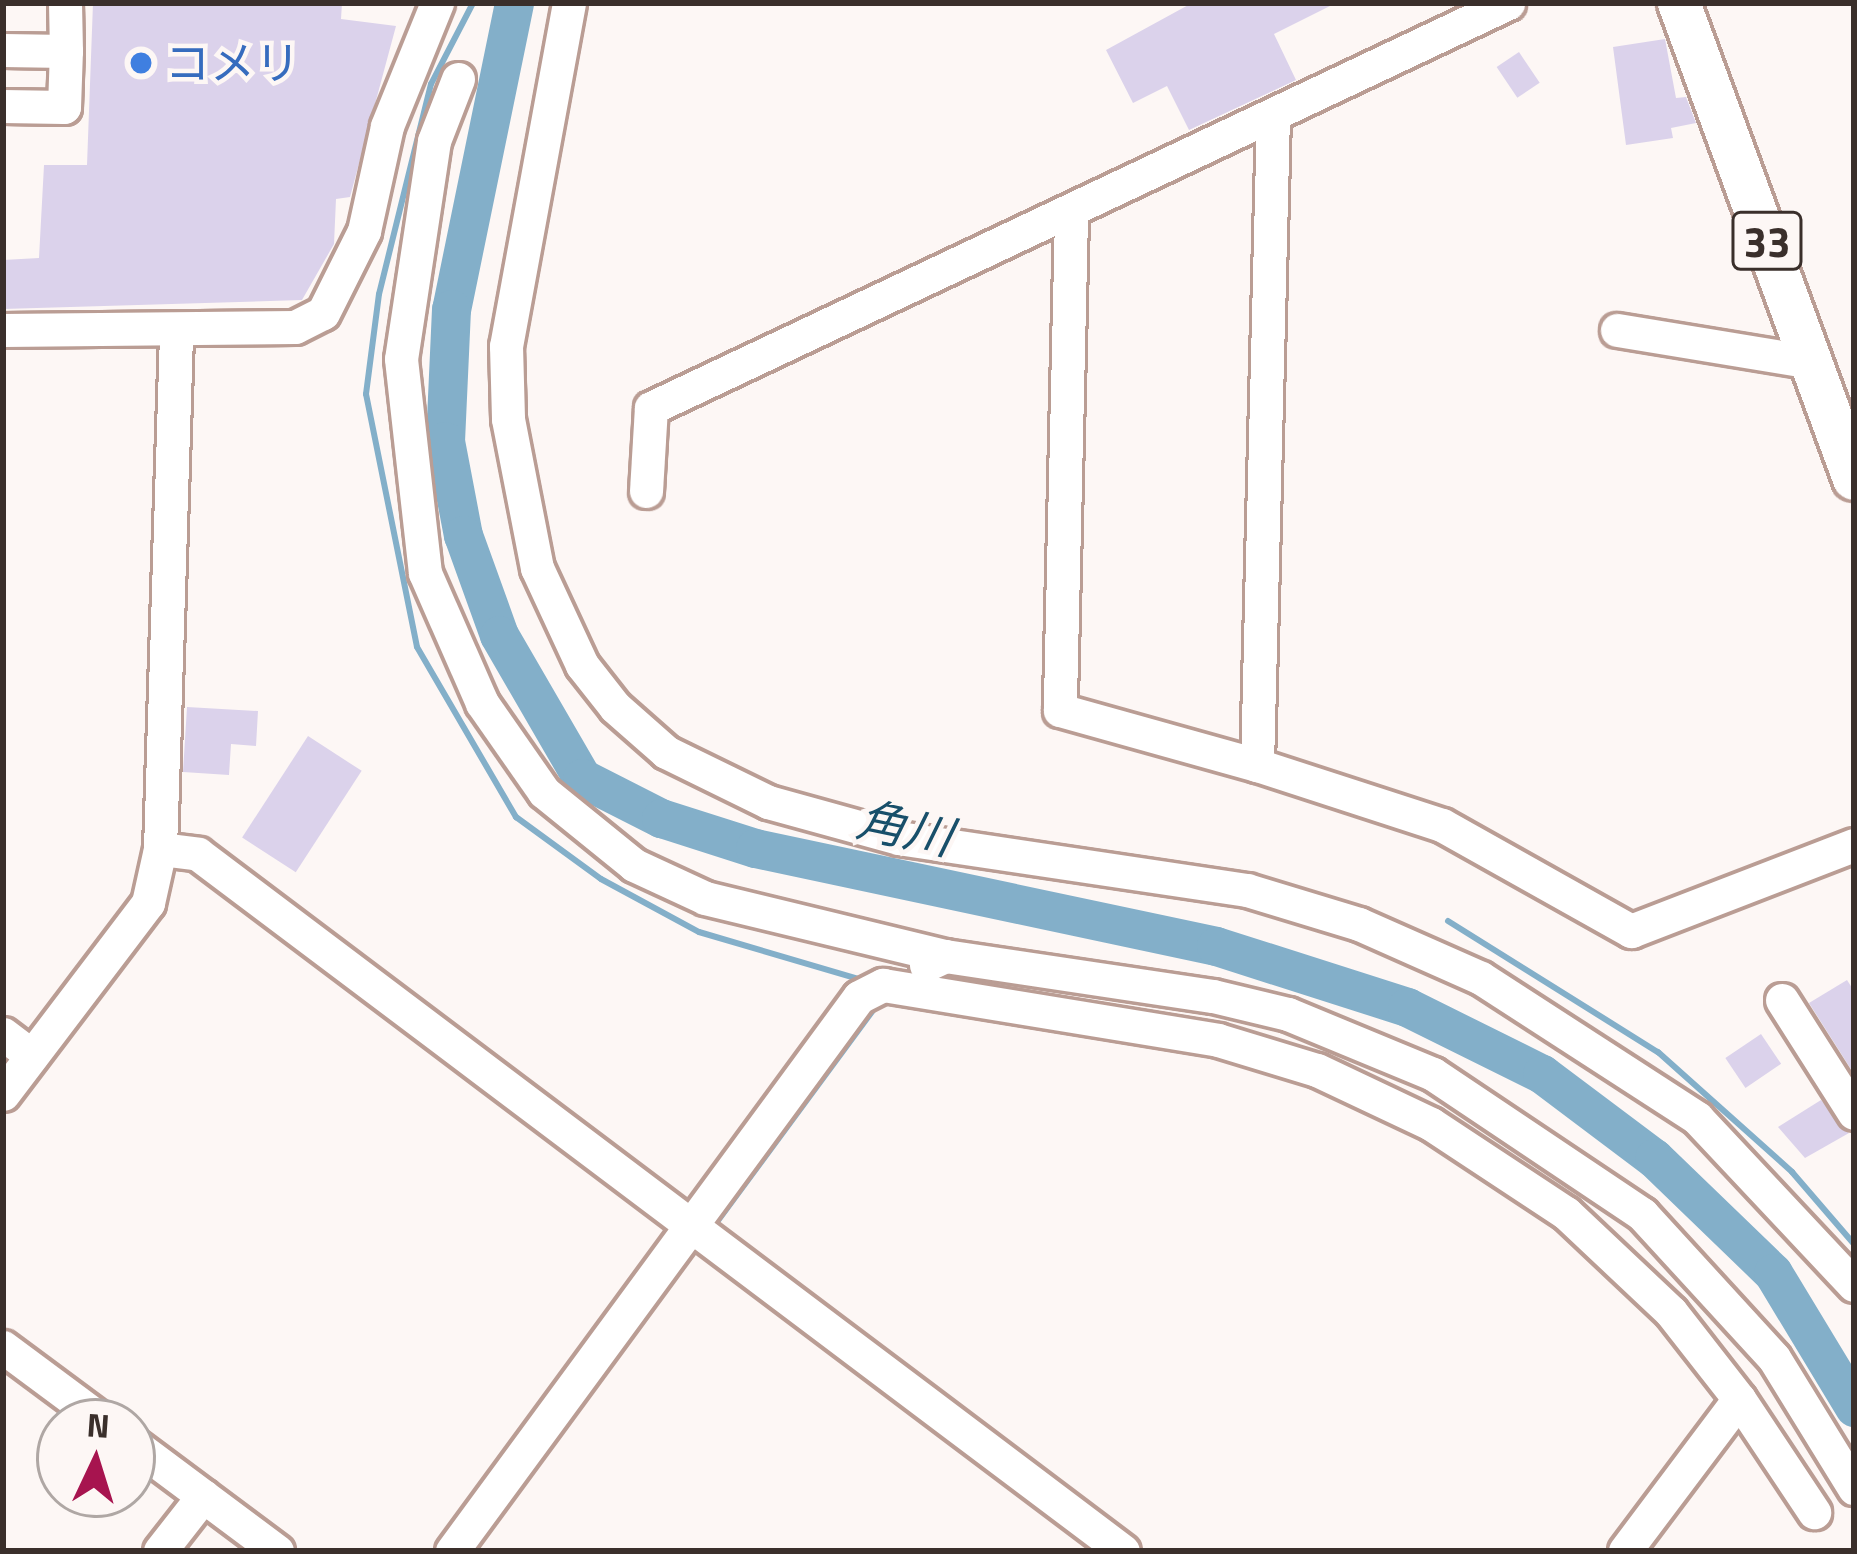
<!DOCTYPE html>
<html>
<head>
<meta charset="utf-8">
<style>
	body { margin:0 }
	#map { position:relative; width:1857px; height:1554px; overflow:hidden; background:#fdf7f5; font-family:"Titillium Web","Noto Sans JP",sans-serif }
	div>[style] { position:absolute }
	.stream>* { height:6px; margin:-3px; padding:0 3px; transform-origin:3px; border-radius:3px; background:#83afc9 }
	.river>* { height:39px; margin:-19.5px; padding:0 19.5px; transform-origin:19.5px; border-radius:19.5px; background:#83afc9 }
	.building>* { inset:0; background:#dbd2eb; transform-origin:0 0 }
	.roads { filter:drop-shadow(3px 0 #ba9d94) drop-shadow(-3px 0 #ba9d94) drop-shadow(0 3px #ba9d94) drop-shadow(0 -3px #ba9d94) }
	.minor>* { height:33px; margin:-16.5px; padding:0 16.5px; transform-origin:16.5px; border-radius:16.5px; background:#fff }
	.major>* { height:42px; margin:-21px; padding:0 21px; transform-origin:21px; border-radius:21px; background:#fff }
	.dots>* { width:33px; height:33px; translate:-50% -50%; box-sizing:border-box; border:6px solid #fdf7f5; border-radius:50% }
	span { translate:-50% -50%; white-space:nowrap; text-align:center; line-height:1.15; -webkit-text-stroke:9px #fdf7f5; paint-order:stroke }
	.shield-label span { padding:3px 9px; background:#fdf7f5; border:3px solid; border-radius:9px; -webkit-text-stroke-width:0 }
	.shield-label { font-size:42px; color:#3a2f2b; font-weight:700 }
	.shop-label { font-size:45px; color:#366cbe }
	.left { translate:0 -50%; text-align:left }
	.water-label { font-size:48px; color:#184f6a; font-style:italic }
	.frame { position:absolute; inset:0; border:6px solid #3a2f2b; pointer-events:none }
	.north { position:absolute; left:36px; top:1398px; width:120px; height:120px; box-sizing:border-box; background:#fdf7f5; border:3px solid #afa7a4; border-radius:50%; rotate:4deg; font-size:33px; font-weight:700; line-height:48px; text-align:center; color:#3a2f2b }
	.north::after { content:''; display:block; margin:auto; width:42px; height:54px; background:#a7144f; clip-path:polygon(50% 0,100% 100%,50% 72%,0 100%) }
</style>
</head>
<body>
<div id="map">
	<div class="stream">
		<i style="left:473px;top:3px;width:91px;rotate:117.4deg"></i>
		<i style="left:431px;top:84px;width:216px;rotate:103.9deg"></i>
		<i style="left:379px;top:294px;width:101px;rotate:97.4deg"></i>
		<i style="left:366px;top:394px;width:258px;rotate:78.6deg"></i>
		<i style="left:417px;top:647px;width:197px;rotate:59.8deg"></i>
		<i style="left:516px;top:817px;width:105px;rotate:36.1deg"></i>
		<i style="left:601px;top:879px;width:111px;rotate:28.4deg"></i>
		<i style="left:699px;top:932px;width:173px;rotate:16.4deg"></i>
		<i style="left:1448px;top:921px;width:248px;rotate:32deg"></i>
		<i style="left:1658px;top:1052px;width:180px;rotate:41.8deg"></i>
		<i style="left:1792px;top:1172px;width:95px;rotate:49.3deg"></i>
		<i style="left:714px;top:1226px;width:280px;rotate:-53.6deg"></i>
		<i style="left:559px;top:1433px;width:233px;rotate:-53.4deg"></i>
	</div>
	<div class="river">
		<i style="left:514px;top:3px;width:312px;rotate:101.6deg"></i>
		<i style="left:451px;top:309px;width:132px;rotate:92.6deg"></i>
		<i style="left:445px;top:441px;width:96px;rotate:79.2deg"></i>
		<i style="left:463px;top:535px;width:106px;rotate:70.2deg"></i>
		<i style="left:499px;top:635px;width:165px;rotate:59.9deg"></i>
		<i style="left:582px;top:778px;width:89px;rotate:26.9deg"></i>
		<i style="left:661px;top:818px;width:99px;rotate:17.7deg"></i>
		<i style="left:755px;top:848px;width:471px;rotate:12deg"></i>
		<i style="left:1216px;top:946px;width:201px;rotate:17.7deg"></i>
		<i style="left:1407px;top:1007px;width:151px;rotate:26.4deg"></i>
		<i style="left:1542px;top:1074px;width:140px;rotate:36.9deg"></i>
		<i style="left:1654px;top:1158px;width:165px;rotate:44deg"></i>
		<i style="left:1773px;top:1273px;width:157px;rotate:58.8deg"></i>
	</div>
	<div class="building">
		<i style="clip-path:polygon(93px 3px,342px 3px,341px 19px,396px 26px,350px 197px,336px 199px,334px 244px,302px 300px,3px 309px,3px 260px,39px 258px,44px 165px,87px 165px)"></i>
		<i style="clip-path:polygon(1192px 3px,1336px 3px,1274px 34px,1296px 80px,1189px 130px,1167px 86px,1133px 103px,1106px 50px)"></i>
		<i style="clip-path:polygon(1665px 39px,1676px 98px,1686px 97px,1696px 123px,1671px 128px,1673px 138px,1626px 145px,1613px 47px)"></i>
		<i style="left:1519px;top:52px;width:37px;height:27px;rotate:56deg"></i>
		<i style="clip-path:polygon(187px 707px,258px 711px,256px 746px,231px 744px,229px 775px,183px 772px)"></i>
		<i style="left:308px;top:736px;width:64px;height:121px;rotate:33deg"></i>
		<i style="clip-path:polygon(1847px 980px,1854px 991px,1854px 1074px,1809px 1003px)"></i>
		<i style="left:1761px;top:1034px;width:36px;height:43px;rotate:56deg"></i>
		<i style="clip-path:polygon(1821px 1100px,1849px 1133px,1805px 1158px,1778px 1127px)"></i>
	</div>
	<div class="roads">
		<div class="minor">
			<i style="left:569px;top:3px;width:349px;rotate:100.4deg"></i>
			<i style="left:506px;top:346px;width:73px;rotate:88.4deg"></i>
			<i style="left:508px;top:419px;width:152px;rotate:79deg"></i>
			<i style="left:537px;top:568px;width:107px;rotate:65.1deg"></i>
			<i style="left:582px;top:665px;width:53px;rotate:51.8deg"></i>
			<i style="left:615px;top:707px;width:68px;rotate:41.4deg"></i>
			<i style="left:666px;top:752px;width:114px;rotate:26.1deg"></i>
			<i style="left:768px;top:802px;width:136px;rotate:15.4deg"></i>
			<i style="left:899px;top:838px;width:352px;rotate:8.5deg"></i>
			<i style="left:1247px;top:890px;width:117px;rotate:16.9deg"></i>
			<i style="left:1359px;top:924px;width:133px;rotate:23.9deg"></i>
			<i style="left:1481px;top:978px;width:257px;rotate:32.9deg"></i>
			<i style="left:1697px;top:1118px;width:229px;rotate:46.8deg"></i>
			<i style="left:3px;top:50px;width:63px;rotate:0.9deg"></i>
			<i style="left:66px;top:51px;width:48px;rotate:-91.2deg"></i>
			<i style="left:458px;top:79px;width:66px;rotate:111.2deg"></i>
			<i style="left:434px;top:141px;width:220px;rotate:98.6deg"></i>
			<i style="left:401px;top:359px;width:215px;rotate:83.6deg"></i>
			<i style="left:425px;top:573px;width:142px;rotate:66.3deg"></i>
			<i style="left:482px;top:703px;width:108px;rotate:55.1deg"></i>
			<i style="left:544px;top:792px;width:116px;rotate:39deg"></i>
			<i style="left:634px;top:865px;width:78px;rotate:24.9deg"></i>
			<i style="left:705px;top:898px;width:247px;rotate:13.6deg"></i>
			<i style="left:3px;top:106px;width:61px;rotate:0.9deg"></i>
			<i style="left:64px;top:107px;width:56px;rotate:-88deg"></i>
			<i style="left:1071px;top:216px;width:494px;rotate:91.3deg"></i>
			<i style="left:1060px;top:710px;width:205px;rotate:15.6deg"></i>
			<i style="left:1257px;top:765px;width:649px;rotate:-88.59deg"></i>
			<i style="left:3px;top:330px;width:292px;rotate:-0.6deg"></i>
			<i style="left:295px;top:327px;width:31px;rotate:-27deg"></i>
			<i style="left:323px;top:313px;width:92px;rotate:-63.4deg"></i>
			<i style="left:364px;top:231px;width:107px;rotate:-77.6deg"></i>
			<i style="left:387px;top:126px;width:133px;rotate:-67.9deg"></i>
			<i style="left:1617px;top:330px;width:198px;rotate:9.3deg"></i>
			<i style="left:646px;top:491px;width:83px;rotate:-86.6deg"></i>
			<i style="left:651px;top:408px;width:948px;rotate:-25.29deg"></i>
			<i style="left:1257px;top:765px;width:194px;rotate:18deg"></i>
			<i style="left:1442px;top:825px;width:217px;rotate:29.3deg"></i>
			<i style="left:1631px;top:931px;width:239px;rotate:-21.1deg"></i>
			<i style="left:160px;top:849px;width:38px;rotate:7deg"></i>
			<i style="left:198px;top:854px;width:1158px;rotate:37deg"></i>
			<i style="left:926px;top:965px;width:21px;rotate:-25deg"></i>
			<i style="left:945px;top:956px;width:271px;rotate:8.5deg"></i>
			<i style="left:1213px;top:996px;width:77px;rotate:13.5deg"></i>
			<i style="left:1288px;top:1014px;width:157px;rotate:22.5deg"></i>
			<i style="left:1433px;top:1074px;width:252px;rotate:33.8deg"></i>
			<i style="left:1642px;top:1214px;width:195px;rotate:47.5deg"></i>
			<i style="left:1774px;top:1358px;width:153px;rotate:58.4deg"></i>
			<i style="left:1782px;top:1000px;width:134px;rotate:57.5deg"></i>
			<i style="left:3px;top:1034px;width:36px;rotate:37deg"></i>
			<i style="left:3px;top:1094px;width:240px;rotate:-52.8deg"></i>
			<i style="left:148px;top:903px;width:55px;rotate:-77.5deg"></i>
			<i style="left:160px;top:849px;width:515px;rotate:-88.22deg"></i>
			<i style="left:3px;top:1347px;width:126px;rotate:36.6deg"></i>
			<i style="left:1739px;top:1399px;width:136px;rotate:56.4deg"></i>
			<i style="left:132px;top:1443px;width:181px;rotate:36.7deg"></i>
			<i style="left:160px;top:1551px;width:70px;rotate:-52deg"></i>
			<i style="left:452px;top:1551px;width:687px;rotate:-53.7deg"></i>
			<i style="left:859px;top:997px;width:27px;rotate:-27deg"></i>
			<i style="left:883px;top:985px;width:339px;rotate:9.3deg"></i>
			<i style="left:1218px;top:1040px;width:103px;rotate:16.9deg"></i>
			<i style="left:1317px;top:1070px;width:126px;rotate:25.3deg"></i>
			<i style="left:1431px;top:1124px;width:162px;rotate:33.4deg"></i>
			<i style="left:1566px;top:1213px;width:144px;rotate:43.3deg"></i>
			<i style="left:1671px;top:1312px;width:110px;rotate:52deg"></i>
			<i style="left:1739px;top:1399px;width:190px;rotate:126.9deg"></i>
		</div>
		<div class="major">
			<i style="left:1679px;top:3px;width:507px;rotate:69.81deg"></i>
		</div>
	</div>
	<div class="dots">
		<i style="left:141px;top:63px;background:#3f7fe0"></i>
	</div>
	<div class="shield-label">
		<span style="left:1767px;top:241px">33</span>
	</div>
	<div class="shop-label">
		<span class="left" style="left:165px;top:63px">コメリ</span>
	</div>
	<div class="water-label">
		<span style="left:905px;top:828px;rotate:12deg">角川</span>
	</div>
	<div class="frame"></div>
	<div class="north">N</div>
</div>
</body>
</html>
